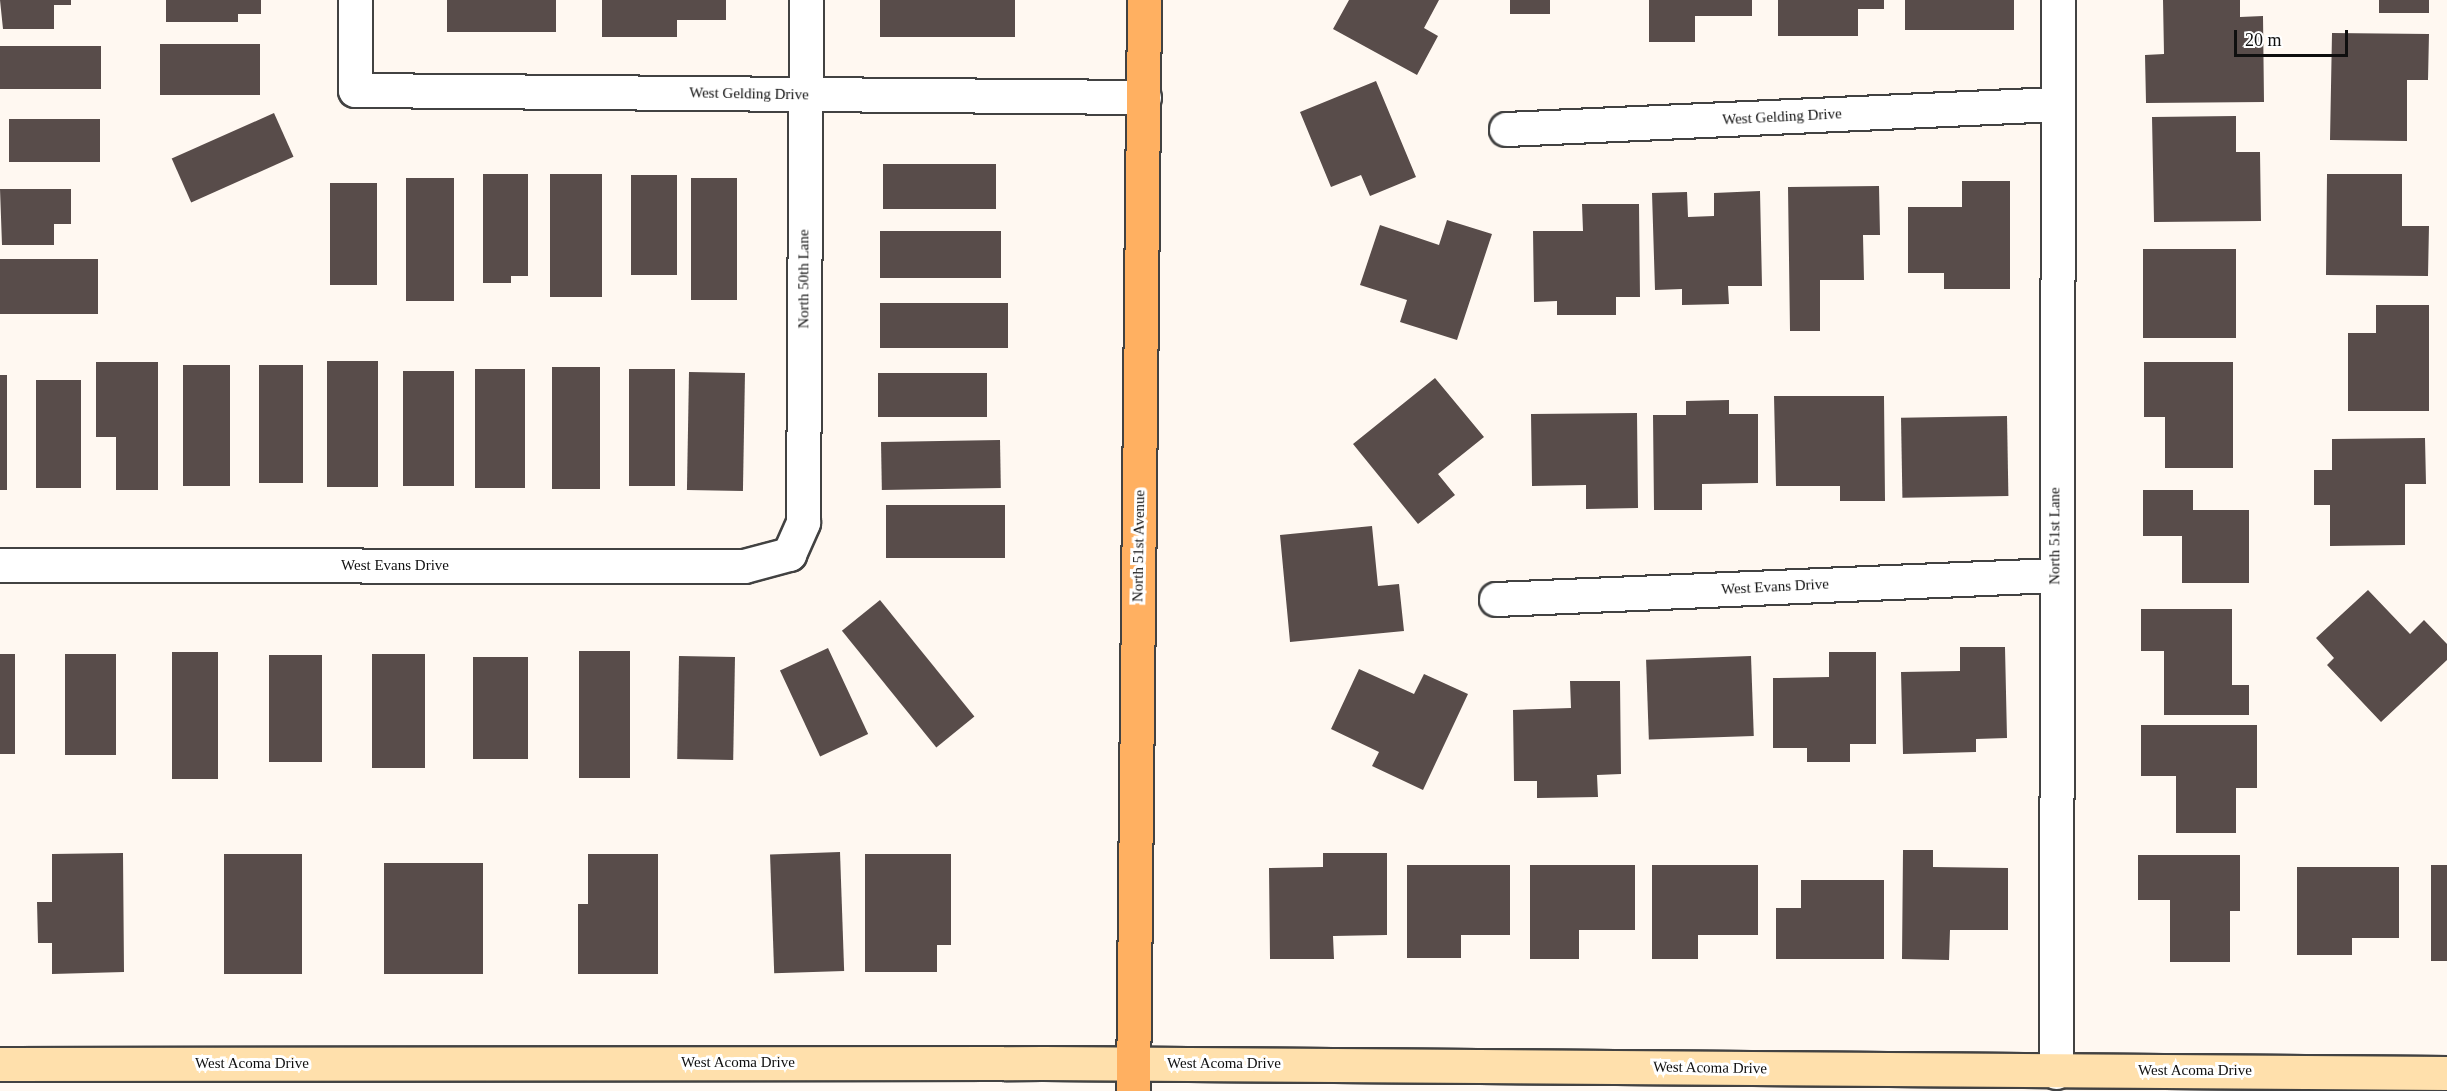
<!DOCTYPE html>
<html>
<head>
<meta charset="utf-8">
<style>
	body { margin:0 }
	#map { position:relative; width:2447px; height:1091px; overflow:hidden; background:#fff8f1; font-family:Georgia,serif }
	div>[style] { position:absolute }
	.building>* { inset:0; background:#584c4a; transform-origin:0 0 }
	.roads { filter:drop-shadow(2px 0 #424242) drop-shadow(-2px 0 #424242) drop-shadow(0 2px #424242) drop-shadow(0 -2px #424242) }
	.street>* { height:33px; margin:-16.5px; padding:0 16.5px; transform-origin:16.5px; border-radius:16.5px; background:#fff }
	.secondary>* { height:33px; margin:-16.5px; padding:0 16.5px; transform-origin:16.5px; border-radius:16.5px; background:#ffe0ac }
	.primary>* { height:33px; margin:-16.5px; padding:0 16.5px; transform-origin:16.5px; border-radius:16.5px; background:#ffb061 }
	span { translate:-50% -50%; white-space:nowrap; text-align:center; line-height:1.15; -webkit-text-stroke:6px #fff; paint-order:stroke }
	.street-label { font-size:15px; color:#0f0f0f }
	.scale { position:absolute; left:2234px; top:30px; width:114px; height:27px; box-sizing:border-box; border:3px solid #0f0f0f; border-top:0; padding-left:8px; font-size:18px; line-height:21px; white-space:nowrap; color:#0f0f0f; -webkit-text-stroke:4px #fff; paint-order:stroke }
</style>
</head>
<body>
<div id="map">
	<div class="building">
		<i style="clip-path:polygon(0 0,71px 0,71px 5px,54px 5px,54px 29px,3px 29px)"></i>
		<i style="clip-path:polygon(166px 0,261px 0,261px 14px,238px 14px,238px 22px,166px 22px)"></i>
		<i style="left:447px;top:0;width:109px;height:32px"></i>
		<i style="clip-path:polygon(602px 0,726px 0,726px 20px,677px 20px,677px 37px,602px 37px)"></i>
		<i style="left:880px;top:0;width:135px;height:37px"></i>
		<i style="clip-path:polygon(1349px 0,1439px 0,1424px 28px,1438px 36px,1417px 75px,1333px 29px)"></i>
		<i style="left:1510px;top:0;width:40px;height:14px"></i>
		<i style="clip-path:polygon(1649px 0,1752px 0,1752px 16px,1695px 16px,1695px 42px,1649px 42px)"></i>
		<i style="clip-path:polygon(1778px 0,1884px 0,1884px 9px,1858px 9px,1858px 36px,1778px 36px)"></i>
		<i style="left:1905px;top:0;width:109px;height:30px"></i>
		<i style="clip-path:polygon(2163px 0,2240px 0,2240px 17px,2263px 16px,2264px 102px,2146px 103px,2145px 55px,2164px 54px)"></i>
		<i style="left:2379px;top:0;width:50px;height:13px"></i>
		<i style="clip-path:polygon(2332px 33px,2429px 34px,2428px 80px,2407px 80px,2407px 141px,2330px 140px)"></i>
		<i style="left:160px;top:44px;width:100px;height:51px"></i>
		<i style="left:0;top:46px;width:101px;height:43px"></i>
		<i style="clip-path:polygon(1376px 81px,1416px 177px,1370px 196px,1361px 175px,1331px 187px,1300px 112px)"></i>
		<i style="left:274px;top:113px;width:48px;height:112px;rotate:66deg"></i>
		<i style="clip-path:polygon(2236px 116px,2236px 152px,2260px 152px,2261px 221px,2154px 222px,2152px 117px)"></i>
		<i style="left:9px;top:119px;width:91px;height:43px"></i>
		<i style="left:883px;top:164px;width:113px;height:45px"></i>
		<i style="clip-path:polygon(483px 174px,528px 174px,528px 276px,511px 276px,511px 283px,483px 283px)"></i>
		<i style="left:550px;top:174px;width:52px;height:123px"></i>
		<i style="clip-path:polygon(2327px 174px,2402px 174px,2402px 226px,2429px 226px,2428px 276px,2326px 275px)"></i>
		<i style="left:631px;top:175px;width:46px;height:100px"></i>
		<i style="left:406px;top:178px;width:48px;height:123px"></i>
		<i style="left:691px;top:178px;width:46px;height:122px"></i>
		<i style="clip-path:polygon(1962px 181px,2010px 181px,2010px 289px,1944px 289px,1944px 273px,1908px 273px,1908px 207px,1962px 207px)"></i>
		<i style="left:330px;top:183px;width:47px;height:102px"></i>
		<i style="clip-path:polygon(1879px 186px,1880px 235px,1863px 235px,1864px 280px,1820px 280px,1820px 331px,1790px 331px,1788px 187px)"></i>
		<i style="clip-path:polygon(0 189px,71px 189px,71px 224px,54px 224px,54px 245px,2px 245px)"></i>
		<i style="clip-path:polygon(1760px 191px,1762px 286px,1728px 286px,1729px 304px,1682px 305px,1682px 289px,1655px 290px,1652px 193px,1687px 192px,1688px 217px,1714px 216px,1714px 193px)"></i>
		<i style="clip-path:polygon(1582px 204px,1639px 204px,1640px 297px,1616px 297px,1616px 315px,1557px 315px,1557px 301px,1534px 302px,1533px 231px,1583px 231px)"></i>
		<i style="clip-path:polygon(1447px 220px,1492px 234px,1457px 340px,1400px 322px,1407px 300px,1360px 285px,1380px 225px,1439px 245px)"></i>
		<i style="left:880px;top:231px;width:121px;height:47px"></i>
		<i style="left:2143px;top:249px;width:93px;height:89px"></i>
		<i style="left:0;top:259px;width:98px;height:55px"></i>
		<i style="left:880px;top:303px;width:128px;height:45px"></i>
		<i style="clip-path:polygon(2376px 305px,2429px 305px,2429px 411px,2348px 411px,2348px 333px,2376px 333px)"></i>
		<i style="left:327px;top:361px;width:51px;height:126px"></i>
		<i style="clip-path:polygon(96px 362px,158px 362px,158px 490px,116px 490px,116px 437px,96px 437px)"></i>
		<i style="clip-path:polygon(2144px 362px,2233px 362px,2233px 468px,2165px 468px,2165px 417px,2144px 417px)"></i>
		<i style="left:183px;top:365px;width:47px;height:121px"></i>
		<i style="left:259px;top:365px;width:44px;height:118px"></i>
		<i style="left:552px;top:367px;width:48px;height:122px"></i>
		<i style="left:475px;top:369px;width:50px;height:119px"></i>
		<i style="left:629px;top:369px;width:46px;height:117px"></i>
		<i style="left:403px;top:371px;width:51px;height:115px"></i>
		<i style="left:689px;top:372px;width:56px;height:118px;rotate:1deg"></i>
		<i style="left:878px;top:373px;width:109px;height:44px"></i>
		<i style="left:0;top:375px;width:7px;height:115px"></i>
		<i style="clip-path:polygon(1435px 378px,1484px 437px,1438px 474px,1455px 495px,1418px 524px,1353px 444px)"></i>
		<i style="left:36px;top:380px;width:45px;height:108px"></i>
		<i style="clip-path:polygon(1774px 396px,1884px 396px,1885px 501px,1840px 501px,1840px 486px,1776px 486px)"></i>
		<i style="clip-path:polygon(1729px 400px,1729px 414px,1758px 414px,1758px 483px,1702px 484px,1702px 510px,1654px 510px,1653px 415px,1686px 415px,1686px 401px)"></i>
		<i style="clip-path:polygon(1637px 413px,1638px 508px,1586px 509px,1586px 485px,1532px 486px,1531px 414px)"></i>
		<i style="left:2007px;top:416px;width:80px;height:106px;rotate:89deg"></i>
		<i style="clip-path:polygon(2425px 438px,2426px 484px,2405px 484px,2405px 545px,2330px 546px,2330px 505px,2314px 505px,2314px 470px,2332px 470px,2332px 439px)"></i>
		<i style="left:1000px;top:440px;width:48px;height:119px;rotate:89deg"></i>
		<i style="clip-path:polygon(2143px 490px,2193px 490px,2193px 510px,2249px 510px,2249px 583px,2182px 583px,2182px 536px,2143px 536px)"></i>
		<i style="left:886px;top:505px;width:119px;height:53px"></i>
		<i style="clip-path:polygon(1372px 526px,1378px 586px,1399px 584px,1404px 631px,1290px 642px,1280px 535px)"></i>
		<i style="clip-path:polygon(2368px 590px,2410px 634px,2424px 620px,2447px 644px,2447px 660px,2381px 722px,2327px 665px,2334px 658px,2316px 638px)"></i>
		<i style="left:880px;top:600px;width:150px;height:49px;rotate:51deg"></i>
		<i style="clip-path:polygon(2141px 609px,2232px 609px,2232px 685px,2249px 685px,2249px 715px,2164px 715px,2164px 651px,2141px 651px)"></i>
		<i style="clip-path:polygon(1960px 647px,2005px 647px,2007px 738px,1976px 739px,1976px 752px,1903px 754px,1901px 672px,1960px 671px)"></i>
		<i style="left:828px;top:648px;width:95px;height:53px;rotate:65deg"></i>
		<i style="left:579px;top:651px;width:51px;height:127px"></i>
		<i style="left:172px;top:652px;width:46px;height:127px"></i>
		<i style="clip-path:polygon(1829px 652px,1876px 652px,1876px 744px,1850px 744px,1850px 762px,1807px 762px,1807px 748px,1773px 748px,1773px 678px,1829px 677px)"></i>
		<i style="left:0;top:654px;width:15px;height:100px"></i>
		<i style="left:65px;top:654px;width:51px;height:101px"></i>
		<i style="left:372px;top:654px;width:53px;height:114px"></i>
		<i style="left:269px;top:655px;width:53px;height:107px"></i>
		<i style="left:679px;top:656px;width:56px;height:103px;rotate:1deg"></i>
		<i style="left:1751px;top:656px;width:80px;height:105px;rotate:88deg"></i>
		<i style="left:473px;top:657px;width:55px;height:102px"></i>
		<i style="clip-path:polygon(1359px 669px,1414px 694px,1424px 674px,1468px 694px,1423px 790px,1372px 766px,1379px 752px,1331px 729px)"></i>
		<i style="clip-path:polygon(1570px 681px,1620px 681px,1621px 774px,1597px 775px,1598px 797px,1537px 798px,1537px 781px,1514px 781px,1513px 710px,1571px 708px)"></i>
		<i style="clip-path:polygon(2141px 725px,2257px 725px,2257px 788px,2236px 788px,2236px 833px,2176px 833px,2176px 776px,2141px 776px)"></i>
		<i style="clip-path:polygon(1903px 850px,1933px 850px,1933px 867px,2008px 868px,2008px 930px,1950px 930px,1949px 960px,1902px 959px)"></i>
		<i style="left:840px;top:852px;width:119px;height:70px;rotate:88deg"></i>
		<i style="clip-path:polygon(123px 853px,124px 972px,52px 974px,52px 943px,38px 943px,37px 902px,52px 902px,52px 854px)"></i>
		<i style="clip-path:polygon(1323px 853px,1387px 853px,1387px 935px,1333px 936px,1334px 959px,1270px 959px,1269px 868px,1323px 867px)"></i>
		<i style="left:224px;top:854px;width:78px;height:120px"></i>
		<i style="clip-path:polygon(588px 854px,658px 854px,658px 974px,578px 974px,578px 904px,588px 904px)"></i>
		<i style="clip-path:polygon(865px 854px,951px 854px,951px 945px,937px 945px,937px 972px,865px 972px)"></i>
		<i style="clip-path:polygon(2138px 855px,2240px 855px,2240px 911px,2230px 911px,2230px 962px,2170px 962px,2170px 900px,2138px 900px)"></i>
		<i style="left:384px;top:863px;width:99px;height:111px"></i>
		<i style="clip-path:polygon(1407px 865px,1510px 865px,1510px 935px,1461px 935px,1461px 958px,1407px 958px)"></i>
		<i style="clip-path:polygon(1530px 865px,1635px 865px,1635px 930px,1579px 930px,1579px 959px,1530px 959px)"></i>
		<i style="clip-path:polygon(1652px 865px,1758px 865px,1758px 935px,1698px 935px,1698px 959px,1652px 959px)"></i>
		<i style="left:2431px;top:865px;width:16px;height:96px"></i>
		<i style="clip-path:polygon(2297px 867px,2399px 867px,2399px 938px,2352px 938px,2352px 955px,2297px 955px)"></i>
		<i style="clip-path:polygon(1801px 880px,1884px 880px,1884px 959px,1776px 959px,1776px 908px,1801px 908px)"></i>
	</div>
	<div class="roads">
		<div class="street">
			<i style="left:355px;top:0;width:90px;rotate:90deg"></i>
			<i style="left:355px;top:90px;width:789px;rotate:0.51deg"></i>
			<i style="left:1506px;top:129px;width:552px;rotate:-2.6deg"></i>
			<i style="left:0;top:565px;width:744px;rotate:0.08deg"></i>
			<i style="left:744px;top:566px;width:47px;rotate:-14.9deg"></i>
			<i style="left:789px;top:554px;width:35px;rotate:-66deg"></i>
			<i style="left:803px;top:522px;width:522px;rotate:-89.67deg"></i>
			<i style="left:1496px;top:599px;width:560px;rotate:-2.46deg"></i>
			<i style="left:2056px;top:1072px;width:1072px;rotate:-89.89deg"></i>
		</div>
		<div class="secondary">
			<i style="left:0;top:1064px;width:1043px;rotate:-0.05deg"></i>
			<i style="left:1043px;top:1063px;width:1404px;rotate:0.41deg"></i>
		</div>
		<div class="primary">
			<i style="left:1133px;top:1091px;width:1091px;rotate:-89.42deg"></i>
		</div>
	</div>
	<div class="street-label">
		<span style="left:749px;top:94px;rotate:1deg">West Gelding Drive</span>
		<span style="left:1782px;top:117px;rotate:-3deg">West Gelding Drive</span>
		<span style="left:804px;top:279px;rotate:-90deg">North 50th Lane</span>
		<span style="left:2055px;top:536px;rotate:-90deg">North 51st Lane</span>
		<span style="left:1139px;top:546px;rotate:-89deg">North 51st Avenue</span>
		<span style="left:395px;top:566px">West Evans Drive</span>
		<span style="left:1775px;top:587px;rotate:-3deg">West Evans Drive</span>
		<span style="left:738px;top:1063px">West Acoma Drive</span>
		<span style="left:252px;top:1064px">West Acoma Drive</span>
		<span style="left:1224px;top:1064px">West Acoma Drive</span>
		<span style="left:1710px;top:1068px;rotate:1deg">West Acoma Drive</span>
		<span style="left:2195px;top:1071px">West Acoma Drive</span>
	</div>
	<div class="scale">20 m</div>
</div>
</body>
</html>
